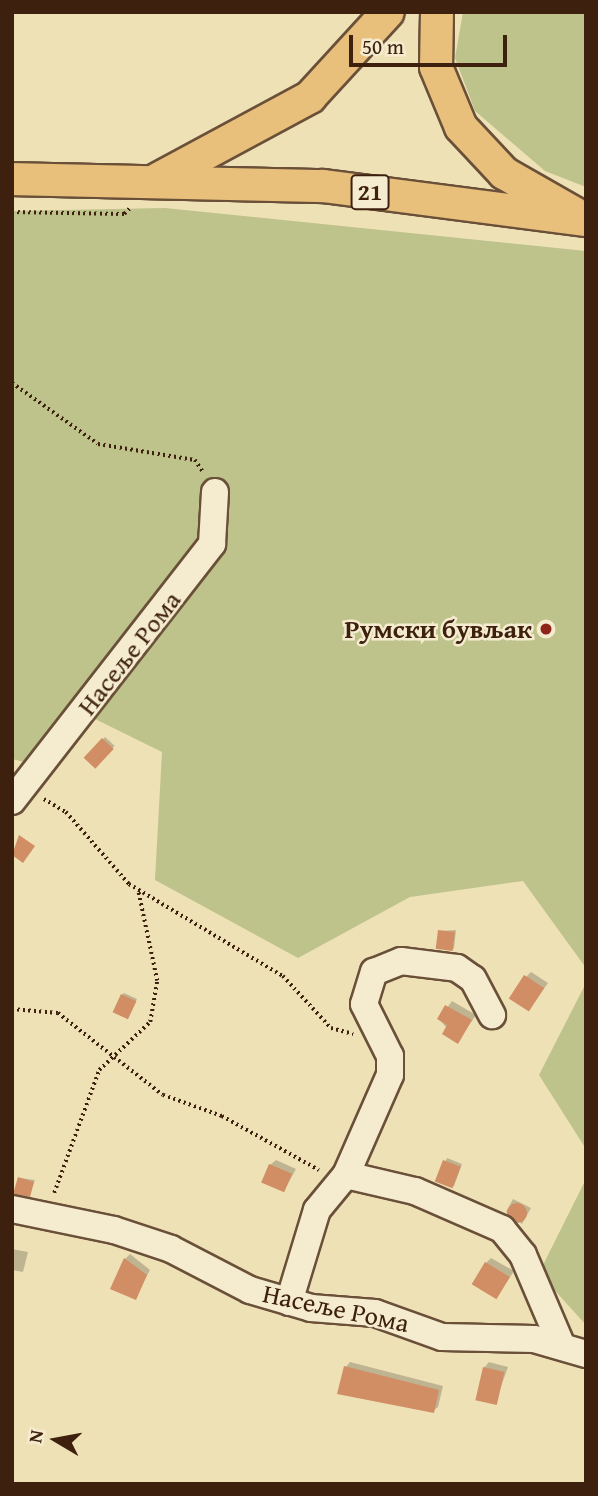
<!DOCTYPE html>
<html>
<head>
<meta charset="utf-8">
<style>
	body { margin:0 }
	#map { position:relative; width:598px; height:1496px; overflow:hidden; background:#efe1b6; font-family:"Gentium Book Plus",serif }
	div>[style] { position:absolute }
	.green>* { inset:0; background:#bec28b }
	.shadow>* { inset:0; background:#0003; transform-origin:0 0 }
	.building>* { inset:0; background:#d18d63; transform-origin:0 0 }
	.round { border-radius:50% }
	.path>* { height:3.5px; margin-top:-1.75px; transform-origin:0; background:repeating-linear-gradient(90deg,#3e200f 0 2px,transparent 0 5.5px) }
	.roads { filter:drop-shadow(2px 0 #6a5039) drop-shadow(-2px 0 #6a5039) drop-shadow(0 2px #6a5039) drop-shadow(0 -2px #6a5039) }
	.minor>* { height:26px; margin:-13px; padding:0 13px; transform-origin:13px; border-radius:13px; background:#f5ecd0 }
	.major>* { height:32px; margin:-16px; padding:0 16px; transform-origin:16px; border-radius:16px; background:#e8c07b }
	.dots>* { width:19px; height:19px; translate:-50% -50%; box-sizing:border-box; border:4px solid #f5ecd0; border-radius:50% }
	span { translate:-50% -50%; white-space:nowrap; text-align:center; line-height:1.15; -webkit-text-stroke:5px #f5ecd0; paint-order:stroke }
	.shield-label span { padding:2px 5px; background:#f5ecd0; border:2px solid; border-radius:5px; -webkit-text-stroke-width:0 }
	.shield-label { font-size:24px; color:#3e200f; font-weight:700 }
	.poi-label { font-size:26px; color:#3e200f; font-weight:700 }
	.right { translate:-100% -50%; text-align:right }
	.street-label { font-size:26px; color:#3e200f }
	.frame { position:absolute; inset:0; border:14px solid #3e200f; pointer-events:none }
	.north { position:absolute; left:21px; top:1405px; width:70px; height:70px; -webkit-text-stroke:5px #f5ecd0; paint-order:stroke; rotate:280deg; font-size:19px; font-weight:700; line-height:28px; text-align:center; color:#3e200f }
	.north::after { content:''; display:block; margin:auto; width:24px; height:32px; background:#3e200f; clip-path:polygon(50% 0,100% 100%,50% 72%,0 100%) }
	.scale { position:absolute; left:349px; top:35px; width:158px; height:32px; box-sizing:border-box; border:4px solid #3e200f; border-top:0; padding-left:9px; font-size:21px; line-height:24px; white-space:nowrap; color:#3e200f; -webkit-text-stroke:5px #f5ecd0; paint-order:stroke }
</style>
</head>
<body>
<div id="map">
	<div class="green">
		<i style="clip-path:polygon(463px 12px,586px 12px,586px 187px,545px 171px,475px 111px,455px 58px)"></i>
		<i style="clip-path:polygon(165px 208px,586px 251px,586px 968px,523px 881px,410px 897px,298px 958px,155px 880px,162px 752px,89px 716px,36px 765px,12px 759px,12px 211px)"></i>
		<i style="clip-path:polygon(586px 983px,586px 1149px,539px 1075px)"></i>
		<i style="clip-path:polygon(586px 1179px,586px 1325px,539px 1273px)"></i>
	</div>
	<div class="shadow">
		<i style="left:105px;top:737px;width:13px;height:28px;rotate:42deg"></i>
		<i style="clip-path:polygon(456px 930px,454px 948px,452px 950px,440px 931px)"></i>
		<i style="clip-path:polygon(531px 972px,548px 983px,529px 1010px,526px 977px)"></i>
		<i style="clip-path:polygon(124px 993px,137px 999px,127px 1017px,122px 995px)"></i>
		<i style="clip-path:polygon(452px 1001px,476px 1015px,458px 1041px,439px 1019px)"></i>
		<i style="clip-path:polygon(447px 1158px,462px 1164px,454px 1186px,437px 1181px)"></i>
		<i style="clip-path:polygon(276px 1160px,296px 1169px,284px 1191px,270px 1165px)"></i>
		<i style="clip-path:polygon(20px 1178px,35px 1180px,29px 1195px)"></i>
		<i style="clip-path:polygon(513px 1199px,531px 1208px,522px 1224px,506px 1212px)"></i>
		<i style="clip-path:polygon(12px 1249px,28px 1252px,23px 1272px,12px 1270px)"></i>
		<i style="clip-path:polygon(130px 1254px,150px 1270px,135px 1298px,125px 1259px)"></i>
		<i style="clip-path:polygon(491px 1258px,514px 1271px,497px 1297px,486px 1263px)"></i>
		<i style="clip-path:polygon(350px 1362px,443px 1386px,438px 1407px,433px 1411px,346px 1367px)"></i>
		<i style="clip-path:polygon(489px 1362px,508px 1367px,495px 1403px,484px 1368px)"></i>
	</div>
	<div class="building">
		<i style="left:102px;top:738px;width:16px;height:27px;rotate:43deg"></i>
		<i style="clip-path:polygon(19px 835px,35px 846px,23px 863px,12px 855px)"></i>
		<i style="left:438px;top:930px;width:17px;height:19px;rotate:7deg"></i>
		<i style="left:524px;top:975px;width:24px;height:28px;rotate:33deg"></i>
		<i style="left:121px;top:994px;width:17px;height:20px;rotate:25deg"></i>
		<i style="clip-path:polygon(445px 1005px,472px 1020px,458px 1044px,442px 1034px,447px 1025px,437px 1019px)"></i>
		<i style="left:443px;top:1160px;width:19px;height:23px;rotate:21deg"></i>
		<i style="left:269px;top:1164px;width:25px;height:20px;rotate:23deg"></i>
		<i style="clip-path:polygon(18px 1177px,34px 1182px,30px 1197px,13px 1194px)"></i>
		<i class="round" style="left:507px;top:1203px;width:20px;height:20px"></i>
		<i style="clip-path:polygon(124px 1258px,147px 1275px,136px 1300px,110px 1289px)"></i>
		<i style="left:485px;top:1262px;width:29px;height:26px;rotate:31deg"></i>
		<i style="clip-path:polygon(344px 1366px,439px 1390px,434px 1413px,337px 1394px)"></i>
		<i style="left:483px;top:1367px;width:22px;height:34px;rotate:13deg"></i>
	</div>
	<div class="path">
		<i style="left:12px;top:212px;width:112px;rotate:1deg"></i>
		<i style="left:124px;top:214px;width:8px;rotate:-45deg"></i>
		<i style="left:12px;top:383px;width:105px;rotate:35.3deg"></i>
		<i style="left:98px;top:444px;width:98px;rotate:9.4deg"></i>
		<i style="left:195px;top:460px;width:14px;rotate:56deg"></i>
		<i style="left:44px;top:799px;width:26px;rotate:31deg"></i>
		<i style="left:66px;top:812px;width:96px;rotate:48.8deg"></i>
		<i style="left:129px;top:884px;width:179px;rotate:30.9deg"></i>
		<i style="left:283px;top:976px;width:71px;rotate:47.3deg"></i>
		<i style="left:331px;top:1028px;width:23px;rotate:15deg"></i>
		<i style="left:12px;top:1009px;width:46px;rotate:5deg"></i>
		<i style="left:58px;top:1013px;width:133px;rotate:38deg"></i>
		<i style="left:163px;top:1095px;width:63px;rotate:19.6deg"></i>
		<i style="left:222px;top:1116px;width:111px;rotate:29.1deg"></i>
		<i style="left:54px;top:1193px;width:131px;rotate:-69.9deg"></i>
		<i style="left:99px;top:1070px;width:70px;rotate:-43.3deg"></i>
		<i style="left:150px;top:1022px;width:42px;rotate:-80.3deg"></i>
		<i style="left:157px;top:981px;width:92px;rotate:-101.9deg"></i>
	</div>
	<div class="roads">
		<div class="minor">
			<i style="left:12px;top:801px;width:326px;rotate:-52.1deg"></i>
			<i style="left:212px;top:544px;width:52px;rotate:-86.7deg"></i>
			<i style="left:346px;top:1175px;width:71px;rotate:13.1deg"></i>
			<i style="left:415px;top:1191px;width:95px;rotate:23.6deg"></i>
			<i style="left:502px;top:1229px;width:33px;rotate:51deg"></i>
			<i style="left:523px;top:1255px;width:97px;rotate:66.9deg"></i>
			<i style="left:12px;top:1209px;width:104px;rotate:11.6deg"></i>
			<i style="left:114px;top:1230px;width:60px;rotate:18.4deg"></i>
			<i style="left:171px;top:1249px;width:89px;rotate:27.4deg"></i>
			<i style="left:250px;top:1290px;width:64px;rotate:16.4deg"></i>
			<i style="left:311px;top:1308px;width:64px;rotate:4.5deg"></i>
			<i style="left:375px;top:1313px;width:71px;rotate:19.7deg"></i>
			<i style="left:442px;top:1337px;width:92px;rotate:1.2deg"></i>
			<i style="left:534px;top:1339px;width:54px;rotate:16.1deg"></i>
			<i style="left:289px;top:1302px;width:96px;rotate:-73.1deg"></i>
			<i style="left:317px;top:1210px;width:45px;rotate:-50.4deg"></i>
			<i style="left:346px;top:1175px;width:109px;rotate:-66.3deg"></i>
			<i style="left:390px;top:1075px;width:19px;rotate:-90deg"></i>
			<i style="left:390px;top:1056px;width:58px;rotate:-116.6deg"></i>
			<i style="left:364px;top:1004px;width:34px;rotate:-73deg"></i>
			<i style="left:374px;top:972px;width:29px;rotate:-22deg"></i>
			<i style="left:401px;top:961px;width:56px;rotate:7.1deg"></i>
			<i style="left:457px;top:968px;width:19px;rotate:35deg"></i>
			<i style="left:473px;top:979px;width:41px;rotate:62.2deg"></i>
		</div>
		<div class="major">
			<i style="left:437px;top:12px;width:55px;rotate:91deg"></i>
			<i style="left:436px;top:67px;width:65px;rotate:67.4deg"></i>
			<i style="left:461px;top:127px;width:63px;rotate:46.9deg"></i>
			<i style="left:504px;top:173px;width:81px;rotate:29.7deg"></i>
			<i style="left:12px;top:179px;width:311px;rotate:1.3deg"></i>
			<i style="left:323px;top:186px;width:265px;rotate:7.4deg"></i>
			<i style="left:158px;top:179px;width:173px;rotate:-28.3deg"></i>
			<i style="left:310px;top:97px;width:115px;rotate:-47.5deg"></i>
		</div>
	</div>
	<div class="dots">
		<i style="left:546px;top:629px;background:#8f2418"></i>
	</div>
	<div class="shield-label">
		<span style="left:370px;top:192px">21</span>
	</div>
	<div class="poi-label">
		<span class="right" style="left:532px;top:629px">Румски бувљак</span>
	</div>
	<div class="street-label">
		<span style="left:129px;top:653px;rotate:-52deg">Насеље Рома</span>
		<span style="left:336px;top:1308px;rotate:12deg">Насеље Рома</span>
	</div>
	<div class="frame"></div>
	<div class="north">N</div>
	<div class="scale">50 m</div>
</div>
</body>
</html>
